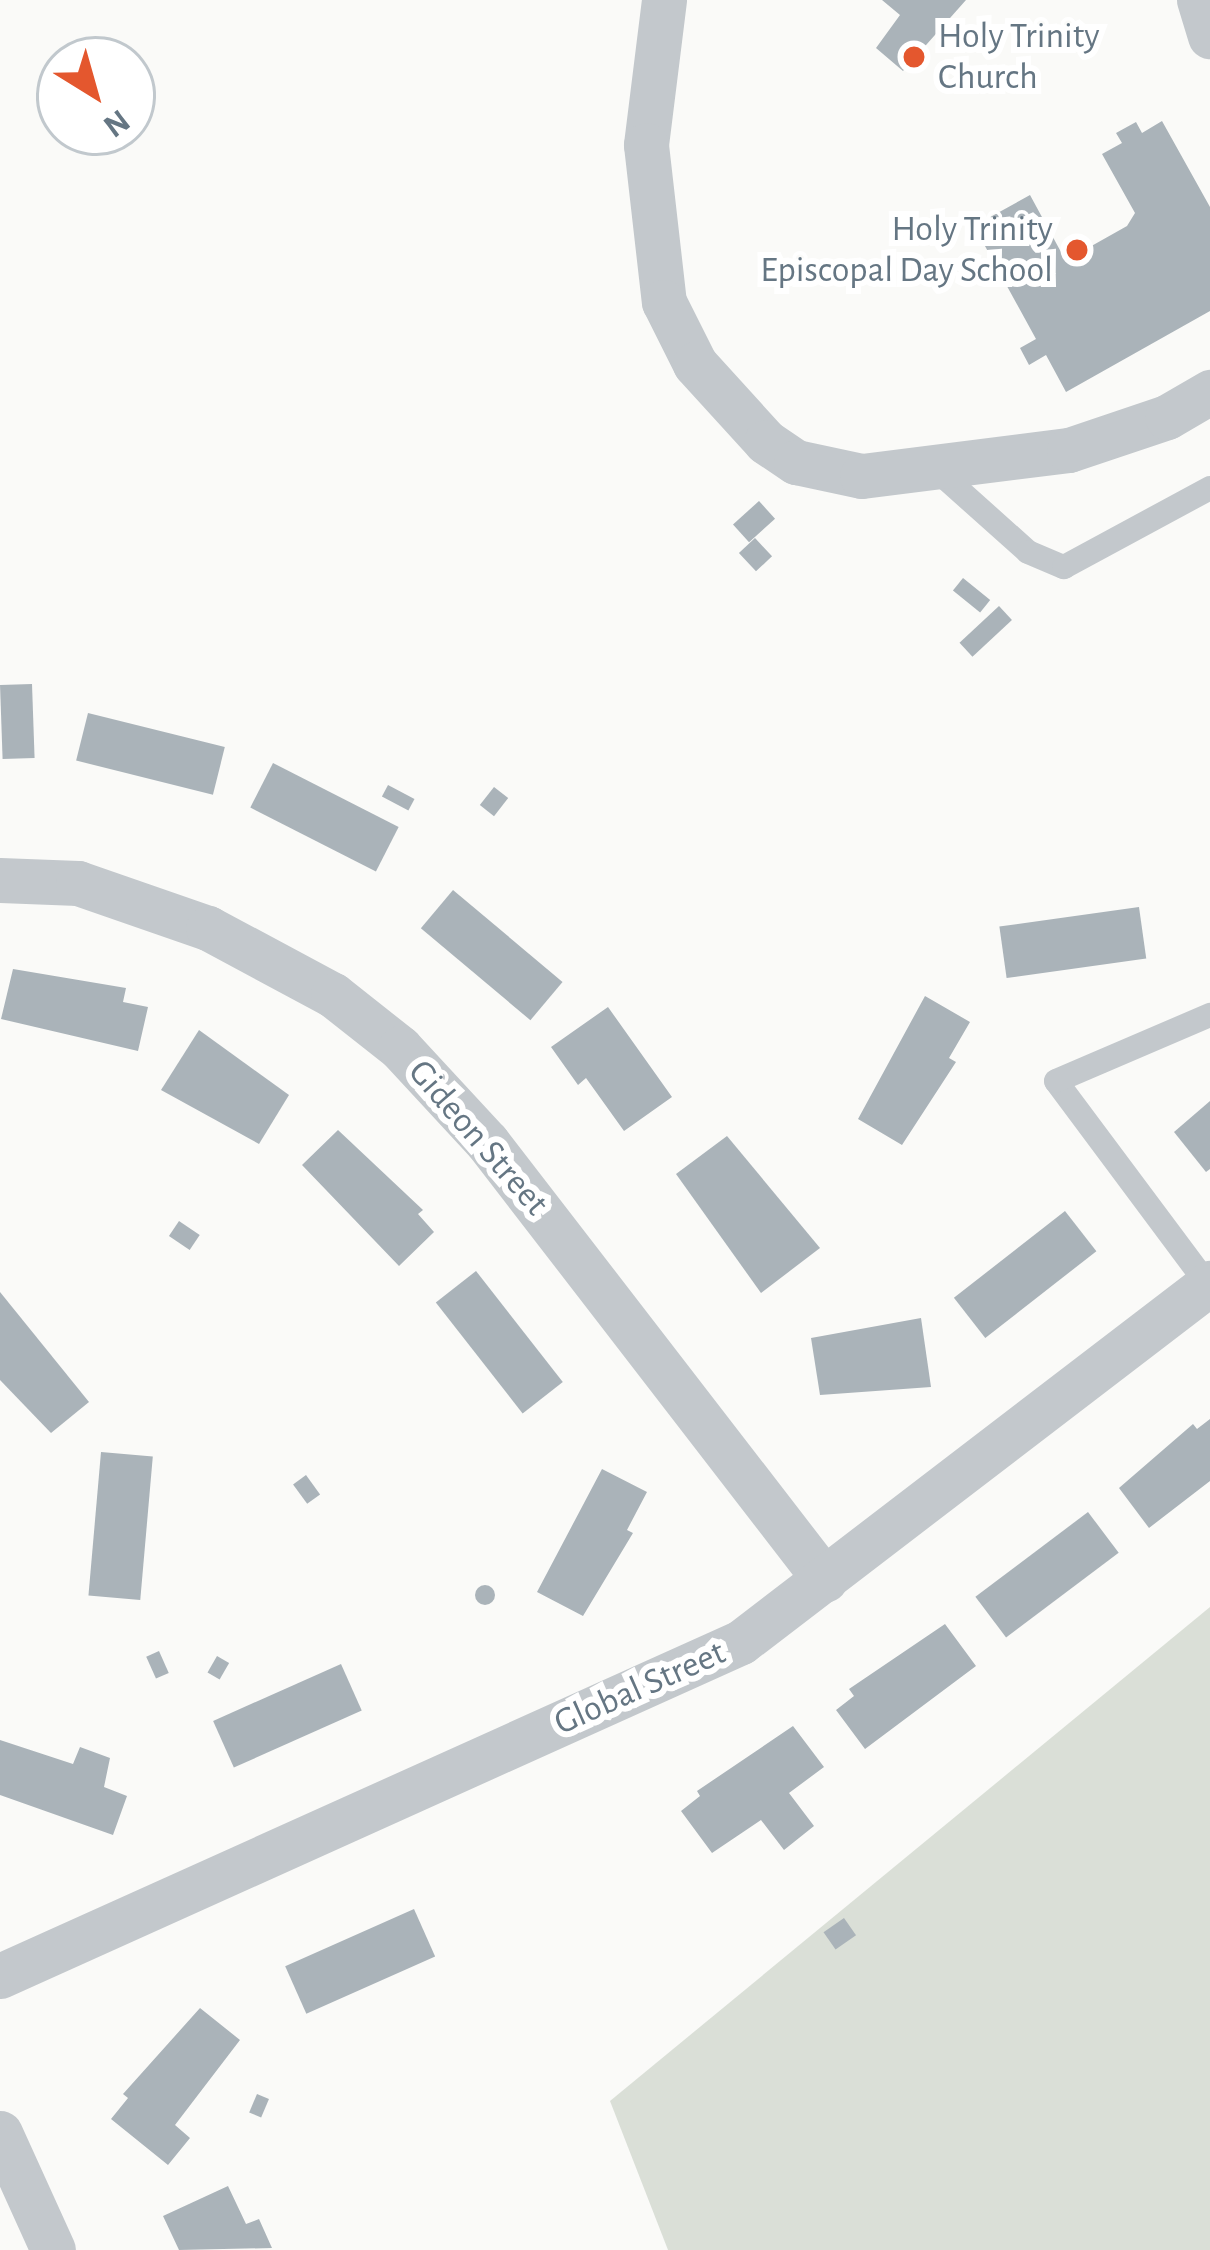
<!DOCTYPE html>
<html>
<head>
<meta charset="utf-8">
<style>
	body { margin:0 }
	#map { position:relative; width:1210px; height:2250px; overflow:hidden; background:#fafaf8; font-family:"Alegreya Sans",sans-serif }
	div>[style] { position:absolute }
	.green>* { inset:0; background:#dadfd7 }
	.building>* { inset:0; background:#aab3b9; transform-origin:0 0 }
	.round { border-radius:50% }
	.service>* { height:24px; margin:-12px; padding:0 12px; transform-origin:12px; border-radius:12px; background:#c3c8cc }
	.minor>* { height:45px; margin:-22.5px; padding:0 22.5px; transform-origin:22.5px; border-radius:22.5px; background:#c3c8cc }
	.dots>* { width:33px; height:33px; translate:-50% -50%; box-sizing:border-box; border:6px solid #fff; border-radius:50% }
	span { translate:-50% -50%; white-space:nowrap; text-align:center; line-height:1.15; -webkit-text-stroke:12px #fff; paint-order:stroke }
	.poi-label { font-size:36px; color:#657683 }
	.left { translate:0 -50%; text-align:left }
	.right { translate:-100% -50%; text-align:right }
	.street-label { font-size:36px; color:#657683 }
	.north { position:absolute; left:36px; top:36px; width:120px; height:120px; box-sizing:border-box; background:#fff; border:3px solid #c1c8cd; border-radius:50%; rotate:143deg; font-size:33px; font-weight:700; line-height:48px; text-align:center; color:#657683 }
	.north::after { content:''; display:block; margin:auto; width:42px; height:54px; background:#e4572e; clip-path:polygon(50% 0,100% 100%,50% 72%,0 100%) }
</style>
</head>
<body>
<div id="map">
	<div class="green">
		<i style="clip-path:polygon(1210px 1607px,1210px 2250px,668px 2250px,610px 2101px)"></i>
	</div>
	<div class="building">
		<i style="clip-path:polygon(882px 0,966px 0,903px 71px,876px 48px,900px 15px)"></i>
		<i style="clip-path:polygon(1162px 121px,1210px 207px,1210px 311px,1066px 392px,1046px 355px,1029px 365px,1020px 348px,1036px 339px,974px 226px,1030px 195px,1061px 252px,1079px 253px,1127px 226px,1135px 213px,1102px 154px,1122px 143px,1116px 133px,1136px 122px,1142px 133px)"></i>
		<i style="left:759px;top:501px;width:24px;height:35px;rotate:48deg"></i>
		<i style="left:755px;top:538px;width:25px;height:22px;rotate:47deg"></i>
		<i style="left:963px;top:578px;width:35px;height:16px;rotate:39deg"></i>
		<i style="left:999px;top:606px;width:19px;height:54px;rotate:47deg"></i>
		<i style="left:32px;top:684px;width:74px;height:32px;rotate:88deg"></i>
		<i style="left:88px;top:713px;width:141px;height:49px;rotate:14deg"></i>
		<i style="left:273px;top:763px;width:141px;height:50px;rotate:27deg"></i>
		<i style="left:388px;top:785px;width:30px;height:13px;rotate:28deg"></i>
		<i style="left:494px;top:787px;width:18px;height:23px;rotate:38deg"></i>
		<i style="left:453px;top:890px;width:143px;height:50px;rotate:40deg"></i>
		<i style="left:1139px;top:907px;width:52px;height:141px;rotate:82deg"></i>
		<i style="clip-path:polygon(13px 969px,126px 988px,123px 1002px,148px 1007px,138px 1051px,1px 1019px)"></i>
		<i style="clip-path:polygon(925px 996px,970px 1022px,949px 1058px,956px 1062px,902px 1145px,858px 1119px)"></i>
		<i style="clip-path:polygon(608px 1007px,672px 1097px,624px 1131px,586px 1078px,578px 1085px,551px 1047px)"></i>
		<i style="clip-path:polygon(199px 1030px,289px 1095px,259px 1144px,161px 1090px)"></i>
		<i style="clip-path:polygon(1210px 1101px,1210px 1169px,1206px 1172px,1174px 1132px)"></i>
		<i style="clip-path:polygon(338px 1130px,423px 1210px,418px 1214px,434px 1232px,399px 1266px,302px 1165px)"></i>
		<i style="clip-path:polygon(727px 1136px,820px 1248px,761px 1293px,676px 1174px)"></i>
		<i style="left:1065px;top:1211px;width:51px;height:141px;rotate:52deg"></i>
		<i style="left:179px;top:1221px;width:25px;height:18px;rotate:34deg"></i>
		<i style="left:476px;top:1271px;width:141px;height:51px;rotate:52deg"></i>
		<i style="clip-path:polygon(0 1292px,89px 1402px,51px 1433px,0 1380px)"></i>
		<i style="clip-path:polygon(921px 1318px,931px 1387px,820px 1395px,811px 1338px)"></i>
		<i style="clip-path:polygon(1210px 1419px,1210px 1481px,1149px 1528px,1119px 1488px,1193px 1424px,1197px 1429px)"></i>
		<i style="left:101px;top:1452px;width:52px;height:144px;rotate:5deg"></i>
		<i style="clip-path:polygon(602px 1469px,647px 1492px,627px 1530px,633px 1533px,583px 1616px,537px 1592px)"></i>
		<i style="left:306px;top:1475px;width:24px;height:16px;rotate:54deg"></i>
		<i style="left:1088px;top:1512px;width:51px;height:141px;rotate:53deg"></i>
		<i class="round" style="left:475px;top:1585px;width:20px;height:20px"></i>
		<i style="clip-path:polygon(945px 1624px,976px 1666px,865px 1749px,836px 1710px,854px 1696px,849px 1689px)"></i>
		<i style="left:159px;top:1651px;width:24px;height:14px;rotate:66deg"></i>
		<i style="left:217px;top:1656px;width:14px;height:19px;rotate:30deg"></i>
		<i style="left:341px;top:1664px;width:51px;height:140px;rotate:66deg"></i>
		<i style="clip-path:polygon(793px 1726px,824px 1767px,789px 1793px,814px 1826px,784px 1850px,761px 1820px,712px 1853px,681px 1811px,700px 1796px,697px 1791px)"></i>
		<i style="clip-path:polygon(0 1740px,73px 1764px,80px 1747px,110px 1758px,104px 1787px,127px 1796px,113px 1835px,0 1795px)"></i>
		<i style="left:414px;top:1909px;width:52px;height:141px;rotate:66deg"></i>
		<i style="left:844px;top:1918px;width:21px;height:25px;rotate:55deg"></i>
		<i style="clip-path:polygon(200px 2008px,240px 2040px,175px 2125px,190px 2138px,168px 2165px,111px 2119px,128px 2098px,123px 2094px)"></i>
		<i style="left:257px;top:2094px;width:13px;height:20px;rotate:23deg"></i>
		<i style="clip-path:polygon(228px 2186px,246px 2224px,259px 2219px,272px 2248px,179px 2250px,163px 2216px)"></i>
	</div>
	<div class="service">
		<i style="left:933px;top:467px;width:127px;rotate:41.8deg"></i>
		<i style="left:1028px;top:552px;width:39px;rotate:23deg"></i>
		<i style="left:1064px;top:567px;width:166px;rotate:-28.4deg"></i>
		<i style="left:1208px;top:1285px;width:254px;rotate:-126.7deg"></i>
		<i style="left:1056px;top:1081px;width:168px;rotate:-23.2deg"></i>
	</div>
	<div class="minor">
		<i style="left:664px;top:0;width:146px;rotate:97.1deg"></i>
		<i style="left:646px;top:145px;width:158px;rotate:83.5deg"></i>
		<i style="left:664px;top:302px;width:69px;rotate:63.4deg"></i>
		<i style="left:695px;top:364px;width:105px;rotate:47.7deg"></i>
		<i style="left:766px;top:442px;width:36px;rotate:34deg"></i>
		<i style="left:796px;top:462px;width:67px;rotate:12deg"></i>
		<i style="left:862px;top:476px;width:209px;rotate:-7.2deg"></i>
		<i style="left:1069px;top:450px;width:103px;rotate:-18.6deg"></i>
		<i style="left:1167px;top:417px;width:50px;rotate:-30.2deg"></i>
		<i style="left:1199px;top:0;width:38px;rotate:73deg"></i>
		<i style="left:0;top:880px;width:78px;rotate:2.2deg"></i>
		<i style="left:78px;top:883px;width:138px;rotate:19.1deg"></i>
		<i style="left:208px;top:928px;width:142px;rotate:28.2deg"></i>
		<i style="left:333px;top:995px;width:85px;rotate:38.3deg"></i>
		<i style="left:400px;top:1048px;width:128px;rotate:47.2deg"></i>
		<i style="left:487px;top:1142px;width:553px;rotate:52.34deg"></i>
		<i style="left:0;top:1976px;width:813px;rotate:-24.26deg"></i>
		<i style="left:741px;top:1642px;width:591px;rotate:-37.43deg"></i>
		<i style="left:0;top:2133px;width:128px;rotate:65.6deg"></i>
	</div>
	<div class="dots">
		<i style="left:914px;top:57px;background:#e4572e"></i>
		<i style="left:1077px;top:250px;background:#e4572e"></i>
	</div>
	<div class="poi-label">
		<span class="left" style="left:938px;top:57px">Holy Trinity<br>Church</span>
		<span class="right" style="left:1053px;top:250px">Holy Trinity<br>Episcopal Day School</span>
	</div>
	<div class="street-label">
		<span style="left:478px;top:1138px;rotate:49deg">Gideon Street</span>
		<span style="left:640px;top:1688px;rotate:-24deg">Global Street</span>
	</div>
	<div class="north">N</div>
</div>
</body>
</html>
